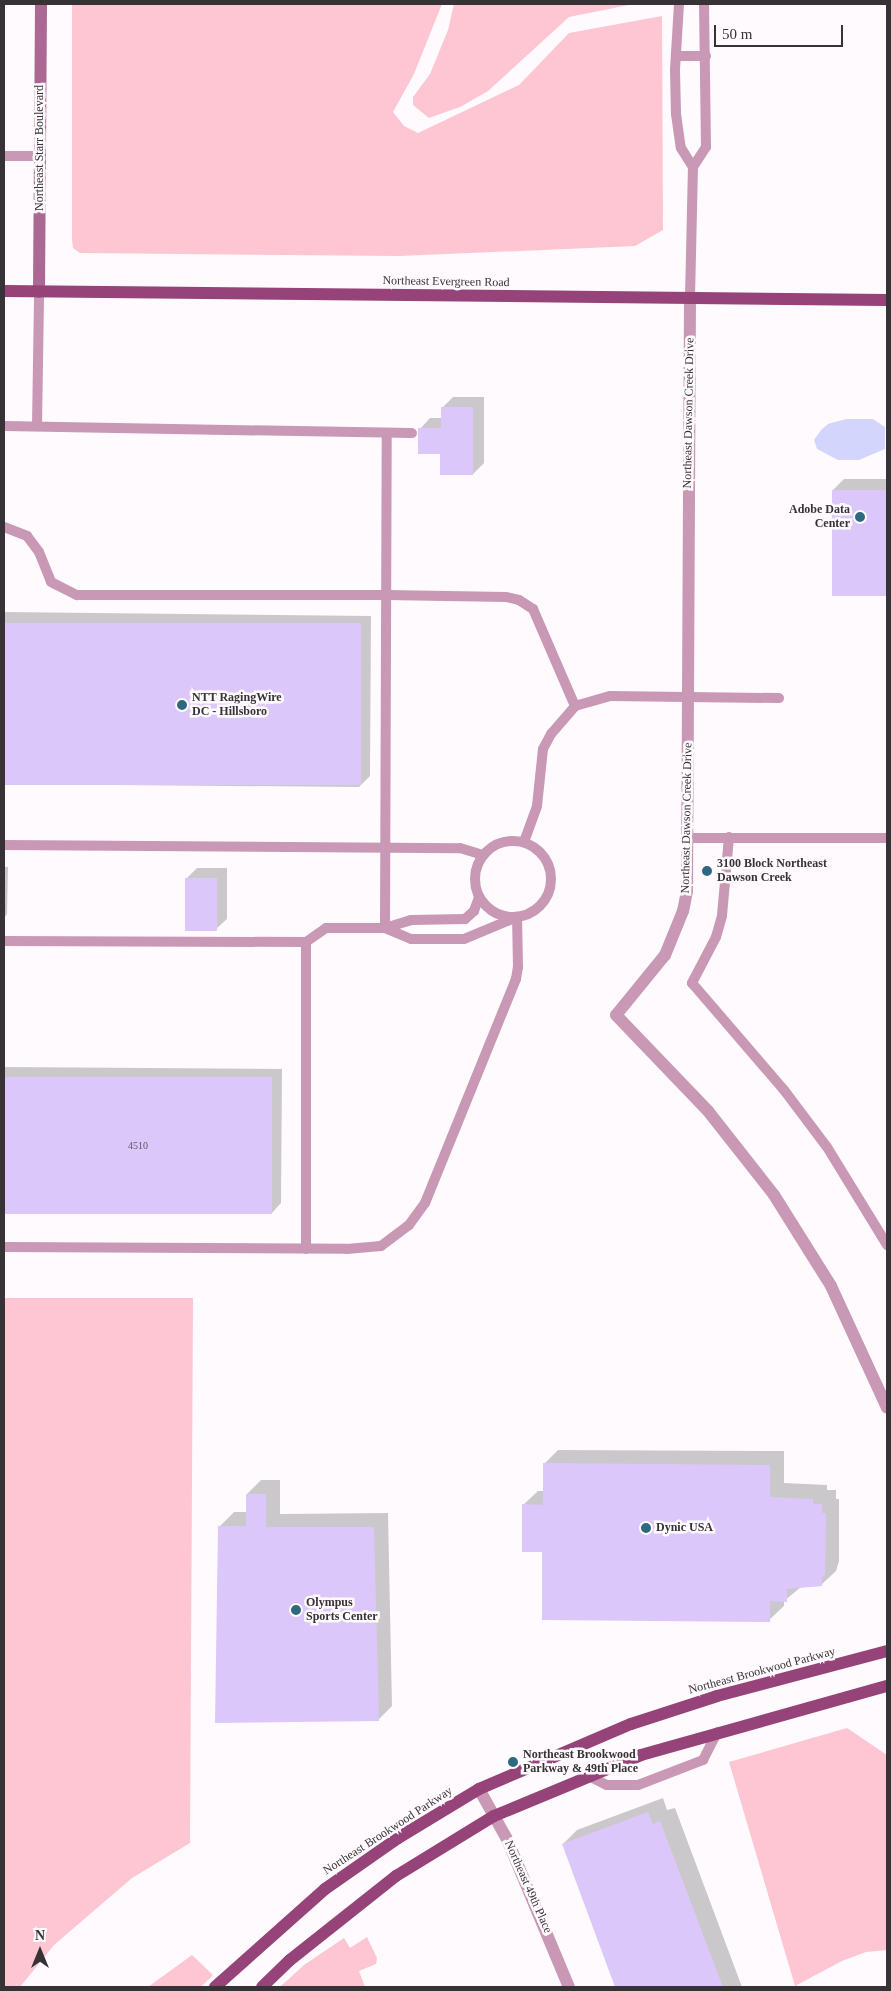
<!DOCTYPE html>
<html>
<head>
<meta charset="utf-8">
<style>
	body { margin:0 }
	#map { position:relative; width:891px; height:1991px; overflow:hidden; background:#fefafe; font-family:Georgia,serif }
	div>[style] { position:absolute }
	.green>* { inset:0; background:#fec5d3 }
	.water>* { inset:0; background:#d4d5fd }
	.shadow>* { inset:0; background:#0003 }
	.building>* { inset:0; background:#dcc7fa; transform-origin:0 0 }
	.lane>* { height:10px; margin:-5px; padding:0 5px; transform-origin:5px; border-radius:5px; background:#c898b5 }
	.lane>.ring { margin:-5px; padding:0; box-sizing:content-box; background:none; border:10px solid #c898b5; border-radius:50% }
	.street>* { height:12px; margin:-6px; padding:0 6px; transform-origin:6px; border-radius:6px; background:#c898b5 }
	.secondary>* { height:12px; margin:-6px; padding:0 6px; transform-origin:6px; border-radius:6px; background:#ab6892 }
	.primary>* { height:12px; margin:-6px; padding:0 6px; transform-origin:6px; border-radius:6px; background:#954379 }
	.dots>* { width:14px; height:14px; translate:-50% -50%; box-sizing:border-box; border:2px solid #fefafe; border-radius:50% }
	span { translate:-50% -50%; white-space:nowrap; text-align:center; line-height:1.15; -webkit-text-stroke:5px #fefafe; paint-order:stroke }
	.number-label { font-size:10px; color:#605767 }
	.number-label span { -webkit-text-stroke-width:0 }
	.street-label { font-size:12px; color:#363236 }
	.poi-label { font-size:12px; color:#363236; font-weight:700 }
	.right { translate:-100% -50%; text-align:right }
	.left { translate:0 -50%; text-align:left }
	.frame { position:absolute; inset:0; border:5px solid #363236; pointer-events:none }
	.north { position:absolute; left:15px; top:1926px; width:50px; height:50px; -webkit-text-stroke:4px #fefafe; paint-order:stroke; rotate:0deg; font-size:14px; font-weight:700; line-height:20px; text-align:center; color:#363236 }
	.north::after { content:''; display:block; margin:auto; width:18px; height:22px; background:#363236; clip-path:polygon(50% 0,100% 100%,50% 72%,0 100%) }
	.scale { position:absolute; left:714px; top:25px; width:129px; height:22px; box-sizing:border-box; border:2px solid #363236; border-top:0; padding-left:6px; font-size:15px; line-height:18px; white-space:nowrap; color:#363236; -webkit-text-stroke:4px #fefafe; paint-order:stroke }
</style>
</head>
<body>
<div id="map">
	<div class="green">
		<i style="clip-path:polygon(72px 4px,442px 4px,414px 74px,393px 112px,404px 126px,418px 133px,519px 85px,569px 33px,662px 16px,663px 230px,635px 246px,399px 256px,80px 253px,73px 248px,72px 240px)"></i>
		<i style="clip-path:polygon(454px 4px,634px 4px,569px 17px,488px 91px,460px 107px,429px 118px,413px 105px,413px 97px,430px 74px,448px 30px)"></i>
		<i style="clip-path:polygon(4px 1298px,193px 1298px,190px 1843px,132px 1878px,54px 1945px,20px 1987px,4px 1987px)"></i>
		<i style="clip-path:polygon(847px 1728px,887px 1755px,887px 1950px,866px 1952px,842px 1961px,795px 1986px,729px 1762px)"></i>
		<i style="clip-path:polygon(367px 1937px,377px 1958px,376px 1964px,359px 1971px,365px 1987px,280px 1987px,304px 1965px,344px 1938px,350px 1948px)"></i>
		<i style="clip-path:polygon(192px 1955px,213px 1975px,201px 1987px,148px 1987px)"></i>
	</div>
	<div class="water">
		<i style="clip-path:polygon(846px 419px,873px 419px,885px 427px,885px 449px,859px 460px,838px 460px,817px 449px,814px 440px,821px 430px,828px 424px)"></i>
	</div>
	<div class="shadow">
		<i style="clip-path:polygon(453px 397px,484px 397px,484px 463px,473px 474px,441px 452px,420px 429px,430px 418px,442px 418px,442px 408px)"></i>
		<i style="clip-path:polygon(844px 479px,887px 479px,887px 595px,833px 595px,833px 490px)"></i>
		<i style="clip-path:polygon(4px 612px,371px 616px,370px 776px,359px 787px,4px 784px)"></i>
		<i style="clip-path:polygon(4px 867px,8px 867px,7px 914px,4px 918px)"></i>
		<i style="clip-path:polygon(197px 868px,227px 868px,227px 919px,216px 929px,186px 879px)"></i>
		<i style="clip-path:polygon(4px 1067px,282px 1069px,281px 1203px,271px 1214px,4px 1212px)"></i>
		<i style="clip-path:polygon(558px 1450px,784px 1451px,784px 1483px,827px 1485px,827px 1490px,836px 1490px,836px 1499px,839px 1499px,839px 1561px,836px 1571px,821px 1585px,801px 1587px,784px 1601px,784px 1606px,769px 1620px,543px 1550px,523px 1505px,538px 1491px,544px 1491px,544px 1464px)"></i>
		<i style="clip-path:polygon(261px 1480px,280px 1480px,280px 1514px,388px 1513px,392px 1706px,378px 1720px,219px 1527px,234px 1512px,247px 1512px,247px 1494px)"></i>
		<i style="clip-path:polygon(663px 1798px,667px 1810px,675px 1808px,742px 1987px,617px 1987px,563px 1844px,577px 1830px)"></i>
	</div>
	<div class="building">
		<i style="clip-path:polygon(441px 407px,473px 407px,473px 475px,440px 475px,440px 454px,418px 454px,418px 428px,441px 428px)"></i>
		<i style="left:832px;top:490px;width:55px;height:106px"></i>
		<i style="left:4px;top:623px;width:357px;height:162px"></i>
		<i style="left:185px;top:878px;width:32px;height:53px"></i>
		<i style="left:4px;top:1077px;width:268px;height:137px"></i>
		<i style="clip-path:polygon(543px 1463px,770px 1465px,770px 1497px,813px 1499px,813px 1504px,822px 1504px,822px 1513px,826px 1513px,825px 1576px,822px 1576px,822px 1586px,787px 1589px,787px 1602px,770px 1601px,770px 1622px,542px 1620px,542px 1552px,522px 1552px,522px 1504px,543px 1505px)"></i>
		<i style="clip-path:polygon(246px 1494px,266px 1494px,266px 1527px,374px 1527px,379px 1721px,215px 1723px,218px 1526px,246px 1526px)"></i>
		<i style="clip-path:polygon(648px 1812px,653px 1824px,660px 1821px,723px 1987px,615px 1987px,562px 1844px)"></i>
	</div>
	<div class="lane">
		<i style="left:679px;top:4px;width:66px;rotate:93.5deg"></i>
		<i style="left:675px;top:70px;width:44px;rotate:88.7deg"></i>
		<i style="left:676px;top:114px;width:34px;rotate:82deg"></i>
		<i style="left:681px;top:148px;width:22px;rotate:58deg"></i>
		<i style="left:676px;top:56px;width:30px"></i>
		<i style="left:4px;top:156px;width:36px"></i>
		<i style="left:690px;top:298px;width:131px;rotate:-88.7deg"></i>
		<i style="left:693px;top:167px;width:24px;rotate:-57deg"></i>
		<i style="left:706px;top:147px;width:143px;rotate:-90.8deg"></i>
		<i style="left:4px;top:426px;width:408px;rotate:1deg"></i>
		<i style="left:37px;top:426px;width:134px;rotate:-89.1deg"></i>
		<i style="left:4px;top:527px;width:25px;rotate:21deg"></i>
		<i style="left:27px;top:536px;width:20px;rotate:53deg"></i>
		<i style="left:39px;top:552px;width:32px;rotate:68deg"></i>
		<i style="left:51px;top:582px;width:29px;rotate:27deg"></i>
		<i style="left:77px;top:595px;width:310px"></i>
		<i style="left:387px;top:595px;width:119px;rotate:1deg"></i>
		<i style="left:506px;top:597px;width:13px;rotate:13deg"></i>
		<i style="left:519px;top:600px;width:17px;rotate:33deg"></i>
		<i style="left:533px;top:609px;width:106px;rotate:66.6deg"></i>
		<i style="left:729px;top:837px;width:79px;rotate:95.1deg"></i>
		<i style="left:722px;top:916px;width:22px;rotate:106deg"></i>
		<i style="left:716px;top:937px;width:52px;rotate:117.6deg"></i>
		<i style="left:692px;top:983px;width:141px;rotate:49.3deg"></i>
		<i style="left:784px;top:1090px;width:71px;rotate:53deg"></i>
		<i style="left:827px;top:1147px;width:115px;rotate:58.5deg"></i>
		<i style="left:689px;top:838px;width:198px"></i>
		<i class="ring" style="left:475px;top:841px;width:66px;height:66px"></i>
		<i style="left:524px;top:842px;width:38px;rotate:-70deg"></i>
		<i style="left:537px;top:806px;width:57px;rotate:-84deg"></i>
		<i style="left:543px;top:749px;width:17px;rotate:-62deg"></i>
		<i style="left:551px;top:734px;width:37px;rotate:-49deg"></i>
		<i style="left:575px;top:706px;width:36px;rotate:-16deg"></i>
		<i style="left:610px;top:696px;width:169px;rotate:0.7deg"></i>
		<i style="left:4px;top:845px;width:456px;rotate:0.4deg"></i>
		<i style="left:460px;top:848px;width:24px;rotate:17deg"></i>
		<i style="left:385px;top:928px;width:495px;rotate:-89.8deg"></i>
		<i style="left:4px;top:941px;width:302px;rotate:0.2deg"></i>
		<i style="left:306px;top:942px;width:24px;rotate:-35deg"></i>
		<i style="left:326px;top:928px;width:59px"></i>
		<i style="left:385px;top:928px;width:27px;rotate:-17deg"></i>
		<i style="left:411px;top:920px;width:54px;rotate:-1.1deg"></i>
		<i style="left:465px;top:919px;width:12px;rotate:-42deg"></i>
		<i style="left:474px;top:911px;width:15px;rotate:-70deg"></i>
		<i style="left:4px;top:1247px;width:343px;rotate:0.3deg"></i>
		<i style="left:347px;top:1249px;width:34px;rotate:-5deg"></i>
		<i style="left:381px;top:1246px;width:35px;rotate:-37deg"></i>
		<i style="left:409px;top:1225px;width:27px;rotate:-54deg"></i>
		<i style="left:425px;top:1203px;width:242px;rotate:-67.9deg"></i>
		<i style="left:516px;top:979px;width:12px;rotate:-81deg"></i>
		<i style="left:518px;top:967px;width:50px;rotate:-91.1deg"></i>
		<i style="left:517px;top:917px;width:57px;rotate:157.5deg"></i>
		<i style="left:464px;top:939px;width:53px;rotate:180deg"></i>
		<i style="left:411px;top:939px;width:28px;rotate:-157deg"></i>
		<i style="left:306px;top:1249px;width:307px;rotate:-90deg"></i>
		<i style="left:587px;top:1775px;width:22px;rotate:27deg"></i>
		<i style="left:607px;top:1785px;width:31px"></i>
		<i style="left:638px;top:1785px;width:70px;rotate:-21deg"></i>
		<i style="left:703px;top:1760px;width:31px;rotate:-63deg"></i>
	</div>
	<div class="street">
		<i style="left:690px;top:298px;width:593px;rotate:90.29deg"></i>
		<i style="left:687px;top:891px;width:20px;rotate:101deg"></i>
		<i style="left:683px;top:911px;width:48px;rotate:112.2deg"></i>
		<i style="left:665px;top:955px;width:77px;rotate:129.2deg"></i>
		<i style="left:616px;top:1015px;width:133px;rotate:46.2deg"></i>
		<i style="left:708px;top:1111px;width:107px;rotate:51.8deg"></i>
		<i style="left:774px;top:1195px;width:107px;rotate:57.9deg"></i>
		<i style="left:831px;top:1286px;width:134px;rotate:65.3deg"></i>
		<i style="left:479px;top:1789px;width:57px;rotate:60.8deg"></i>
		<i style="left:507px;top:1839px;width:160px;rotate:67.3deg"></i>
	</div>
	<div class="secondary">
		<i style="left:39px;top:292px;width:288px;rotate:-89.6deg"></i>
	</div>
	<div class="primary">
		<i style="left:4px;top:291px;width:883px;rotate:0.58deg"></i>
		<i style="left:215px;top:1987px;width:147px;rotate:-41.7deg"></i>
		<i style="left:325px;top:1889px;width:89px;rotate:-34.9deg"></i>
		<i style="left:398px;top:1838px;width:95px;rotate:-31.2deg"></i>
		<i style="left:479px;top:1789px;width:165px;rotate:-23.2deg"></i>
		<i style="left:631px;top:1724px;width:90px;rotate:-18deg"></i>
		<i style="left:717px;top:1696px;width:176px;rotate:-14.8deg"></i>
		<i style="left:262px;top:1987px;width:39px;rotate:-44deg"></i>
		<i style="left:290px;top:1960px;width:135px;rotate:-38.4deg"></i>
		<i style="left:396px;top:1876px;width:115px;rotate:-31.5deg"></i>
		<i style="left:494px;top:1816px;width:159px;rotate:-22.5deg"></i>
		<i style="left:641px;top:1755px;width:255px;rotate:-15.7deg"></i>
	</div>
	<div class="dots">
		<i style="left:860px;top:517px;background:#2d6a80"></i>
		<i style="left:182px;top:705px;background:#2d6a80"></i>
		<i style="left:707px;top:871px;background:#2d6a80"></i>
		<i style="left:646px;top:1528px;background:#2d6a80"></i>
		<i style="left:296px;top:1610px;background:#2d6a80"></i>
		<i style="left:513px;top:1762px;background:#2d6a80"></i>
	</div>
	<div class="number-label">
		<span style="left:138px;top:1146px">4510</span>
	</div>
	<div class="street-label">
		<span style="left:40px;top:148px;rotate:-90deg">Northeast Starr Boulevard</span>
		<span style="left:446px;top:282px;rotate:1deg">Northeast Evergreen Road</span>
		<span style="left:689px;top:413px;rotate:-89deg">Northeast Dawson Creek Drive</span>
		<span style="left:687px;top:818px;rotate:-89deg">Northeast Dawson Creek Drive</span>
		<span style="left:762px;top:1671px;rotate:-15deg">Northeast Brookwood Parkway</span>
		<span style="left:388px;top:1831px;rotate:-33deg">Northeast Brookwood Parkway</span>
		<span style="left:528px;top:1887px;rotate:66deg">Northeast 49th Place</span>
	</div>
	<div class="poi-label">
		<span class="right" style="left:850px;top:517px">Adobe Data<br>Center</span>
		<span class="left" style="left:192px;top:705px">NTT RagingWire<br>DC - Hillsboro</span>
		<span class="left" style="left:717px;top:871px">3100 Block Northeast<br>Dawson Creek</span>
		<span class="left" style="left:656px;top:1528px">Dynic USA</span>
		<span class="left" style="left:306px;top:1610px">Olympus<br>Sports Center</span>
		<span class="left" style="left:523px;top:1762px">Northeast Brookwood<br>Parkway &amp; 49th Place</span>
	</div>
	<div class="frame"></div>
	<div class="north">N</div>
	<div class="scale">50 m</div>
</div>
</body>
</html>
